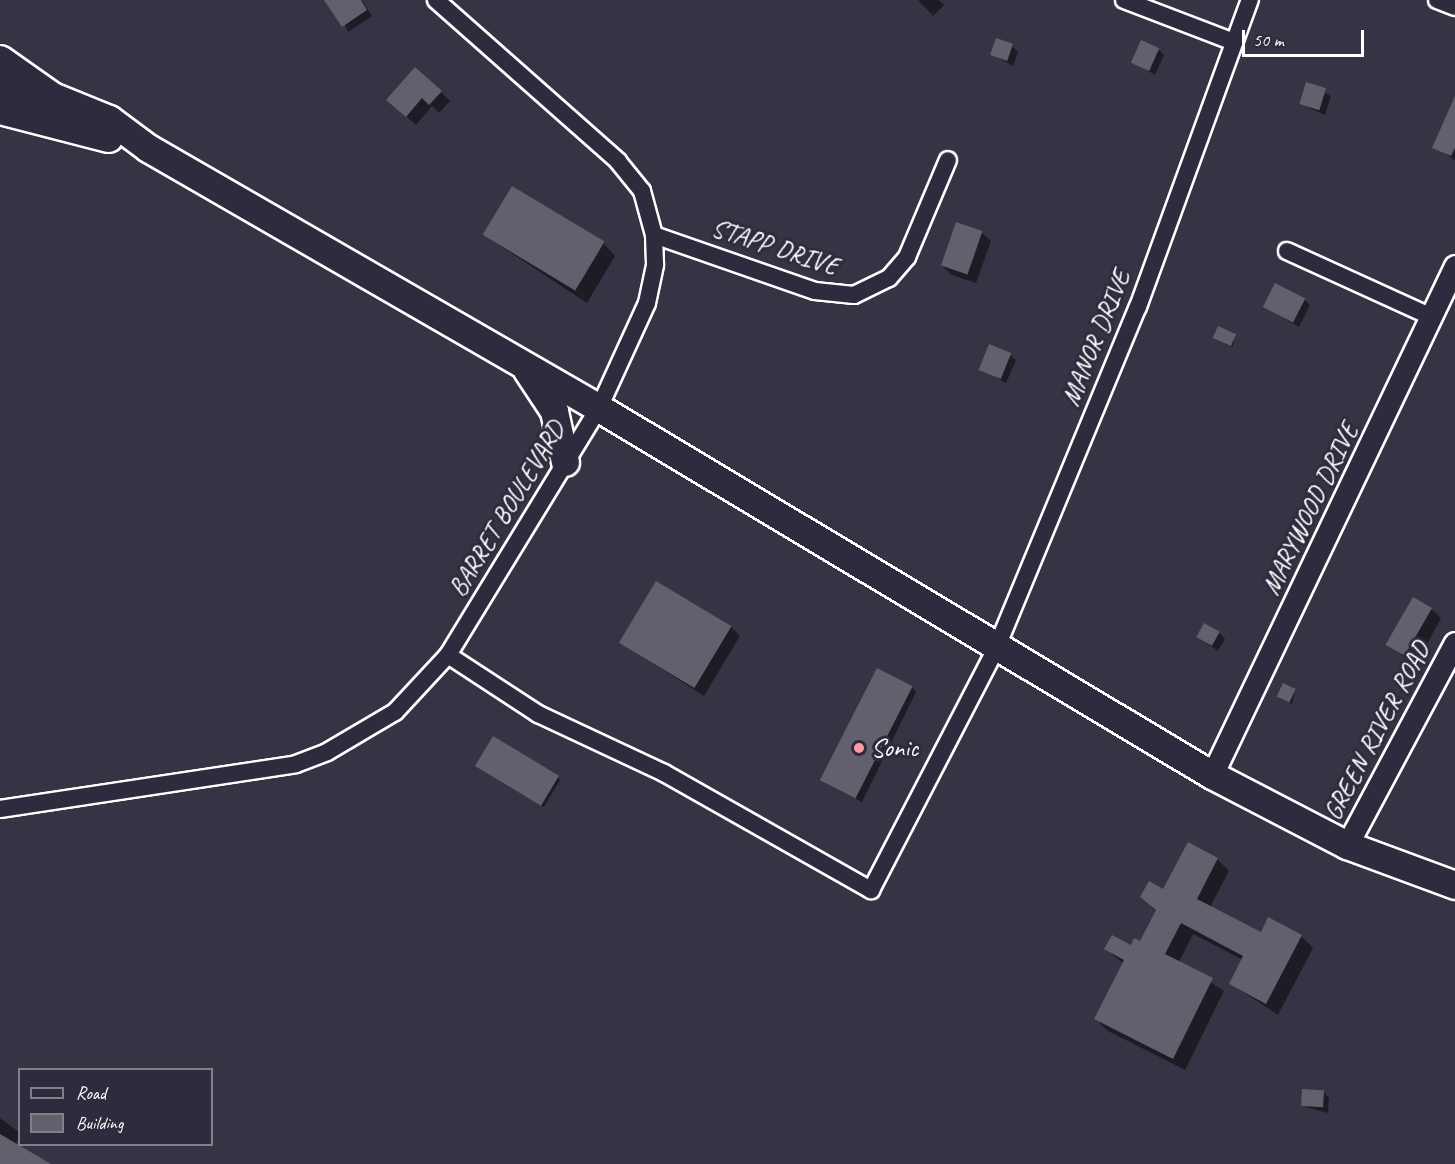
<!DOCTYPE html>
<html>
<head>
<meta charset="utf-8">
<style>
	body { margin:0 }
	#map { position:relative; width:1455px; height:1164px; overflow:hidden; background:#373345; font-family:Caveat,sans-serif }
	div>[style] { position:absolute }
	.shadow>* { inset:0; background:#0007 }
	.building>* { inset:0; background:#635f6d; transform-origin:0 0 }
	.roads { filter:drop-shadow(2px 0 #fff) drop-shadow(-2px 0 #fff) drop-shadow(0 2px #fff) drop-shadow(0 -2px #fff) }
	.minor>* { height:16px; margin:-8px; padding:0 8px; transform-origin:8px; border-radius:8px; background:#2f2a3d }
	.tertiary>* { height:21px; margin:-10.5px; padding:0 10.5px; transform-origin:10.5px; border-radius:10.5px; background:#2f2a3d }
	.primary>* { height:27px; margin:-13.5px; padding:0 13.5px; transform-origin:13.5px; border-radius:13.5px; background:#2f2a3d }
	.trunk>* { height:28px; margin:-14px; padding:0 14px; transform-origin:14px; border-radius:14px; background:#2f2a3d }
	.dots>* { width:16px; height:16px; translate:-50% -50%; box-sizing:border-box; border:3px solid #2f2a3d; border-radius:50% }
	span { translate:-50% -50%; white-space:nowrap; text-align:center; line-height:1.15; -webkit-text-stroke:6px #2f2a3d; paint-order:stroke }
	.street-label { font-size:26px; color:#fff }
	.poi-label { font-size:26px; color:#fff }
	.left { translate:0 -50%; text-align:left }
	.legend { position:absolute; left:18px; top:1068px; width:195px; height:78px; box-sizing:border-box; background:#2f2a3d; border:2px solid #827f8b; margin:0; padding:8px 10px; list-style:none; font-size:18px; color:#fff }
	.legend li { display:flex; align-items:center; gap:12px; height:30px }
	.legend b { width:30px; border:2px solid #827f8b }
	.scale { position:absolute; left:1242px; top:30px; width:122px; height:27px; box-sizing:border-box; border:3px solid #fff; border-top:0; padding-left:8px; font-size:18px; line-height:21px; white-space:nowrap; color:#fff; -webkit-text-stroke:4px #2f2a3d; paint-order:stroke }
</style>
</head>
<body>
<div id="map">
	<div class="shadow">
		<i style="clip-path:polygon(335px 0,362px 0,372px 16px,348px 32px)"></i>
		<i style="clip-path:polygon(918px 0,939px 0,944px 5px,933px 16px)"></i>
		<i style="clip-path:polygon(1012px 46px,1018px 52px,1013px 66px,992px 54px)"></i>
		<i style="clip-path:polygon(1158px 49px,1164px 55px,1155px 75px,1133px 62px)"></i>
		<i style="clip-path:polygon(1307px 84px,1331px 96px,1325px 115px,1301px 104px)"></i>
		<i style="clip-path:polygon(441px 92px,450px 101px,439px 113px,432px 106px,416px 125px,388px 100px)"></i>
		<i style="clip-path:polygon(1455px 110px,1455px 160px,1434px 147px)"></i>
		<i style="clip-path:polygon(981px 232px,991px 241px,976px 283px,952px 275px,942px 266px)"></i>
		<i style="clip-path:polygon(484px 235px,603px 243px,615px 256px,587px 303px)"></i>
		<i style="clip-path:polygon(1304px 299px,1310px 305px,1299px 327px,1265px 307px)"></i>
		<i style="clip-path:polygon(1235px 335px,1233px 347px,1217px 340px)"></i>
		<i style="clip-path:polygon(1010px 355px,1016px 360px,1006px 383px,981px 369px)"></i>
		<i style="clip-path:polygon(1431px 609px,1441px 618px,1416px 665px,1389px 646px)"></i>
		<i style="clip-path:polygon(731px 627px,740px 636px,704px 696px,621px 643px)"></i>
		<i style="clip-path:polygon(1219px 633px,1225px 639px,1218px 651px,1198px 637px)"></i>
		<i style="clip-path:polygon(912px 687px,916px 692px,862px 802px,828px 785px,823px 780px)"></i>
		<i style="clip-path:polygon(1295px 690px,1292px 704px,1281px 699px)"></i>
		<i style="clip-path:polygon(479px 768px,558px 777px,560px 780px,544px 807px)"></i>
		<i style="clip-path:polygon(1217px 859px,1229px 871px,1210px 907px,1261px 934px,1301px 936px,1313px 948px,1278px 1015px,1231px 984px,1243px 960px,1193px 934px,1179px 962px,1224px 991px,1185px 1070px,1108px 1031px,1096px 1019px,1123px 963px,1106px 949px,1141px 943px,1157px 912px,1142px 897px,1164px 891px)"></i>
		<i style="clip-path:polygon(1323px 1092px,1329px 1098px,1328px 1113px,1302px 1106px)"></i>
		<i style="clip-path:polygon(0 1118px,20px 1133px,16px 1145px,48px 1164px,0 1164px)"></i>
	</div>
	<div class="building">
		<i style="clip-path:polygon(324px 0,361px 0,367px 10px,342px 27px)"></i>
		<i style="left:996px;top:38px;width:18px;height:18px;rotate:19deg"></i>
		<i style="left:1141px;top:40px;width:20px;height:25px;rotate:24deg"></i>
		<i style="clip-path:polygon(415px 67px,442px 91px,429px 105px,422px 98px,406px 117px,386px 100px)"></i>
		<i style="left:1306px;top:82px;width:21px;height:23px;rotate:17deg"></i>
		<i style="clip-path:polygon(1455px 96px,1455px 148px,1451px 156px,1432px 148px)"></i>
		<i style="left:512px;top:186px;width:108px;height:57px;rotate:31deg"></i>
		<i style="left:956px;top:222px;width:28px;height:46px;rotate:19deg"></i>
		<i style="left:1275px;top:283px;width:34px;height:27px;rotate:27deg"></i>
		<i style="left:1218px;top:326px;width:20px;height:13px;rotate:24deg"></i>
		<i style="left:989px;top:344px;width:24px;height:28px;rotate:22deg"></i>
		<i style="left:656px;top:581px;width:88px;height:72px;rotate:31deg"></i>
		<i style="left:1413px;top:597px;width:22px;height:55px;rotate:30deg"></i>
		<i style="left:1204px;top:623px;width:18px;height:16px;rotate:29deg"></i>
		<i style="left:877px;top:668px;width:40px;height:126px;rotate:27deg"></i>
		<i style="left:1283px;top:683px;width:14px;height:15px;rotate:25deg"></i>
		<i style="left:493px;top:736px;width:77px;height:35px;rotate:31deg"></i>
		<i style="clip-path:polygon(1188px 842px,1218px 858px,1197px 899px,1261px 932px,1268px 917px,1302px 935px,1266px 1004px,1229px 984px,1243px 956px,1181px 923px,1165px 954px,1213px 978px,1173px 1059px,1094px 1019px,1124px 960px,1104px 949px,1112px 935px,1131px 945px,1134px 938px,1140px 941px,1156px 910px,1140px 897px,1149px 881px,1163px 889px)"></i>
		<i style="left:1302px;top:1089px;width:22px;height:17px;rotate:3deg"></i>
		<i style="clip-path:polygon(0 1134px,51px 1164px,0 1164px)"></i>
	</div>
	<div class="roads">
		<div class="minor">
			<i style="left:1124px;top:0;width:118px;rotate:20.9deg"></i>
			<i style="left:1437px;top:0;width:19px;rotate:21deg"></i>
			<i style="left:654px;top:235px;width:170px;rotate:19.2deg"></i>
			<i style="left:815px;top:291px;width:39px;rotate:6deg"></i>
			<i style="left:854px;top:295px;width:39px;rotate:-26deg"></i>
			<i style="left:889px;top:278px;width:28px;rotate:-49deg"></i>
			<i style="left:907px;top:257px;width:105px;rotate:-67.1deg"></i>
			<i style="left:1287px;top:251px;width:159px;rotate:24.5deg"></i>
			<i style="left:448px;top:655px;width:108px;rotate:33.2deg"></i>
			<i style="left:538px;top:714px;width:139px;rotate:25.1deg"></i>
			<i style="left:664px;top:773px;width:238px;rotate:29.5deg"></i>
			<i style="left:871px;top:890px;width:271px;rotate:-62.6deg"></i>
			<i style="left:996px;top:649px;width:370px;rotate:-67.5deg"></i>
			<i style="left:1138px;top:307px;width:327px;rotate:-70deg"></i>
			<i style="left:0;top:809px;width:299px;rotate:-8.6deg"></i>
			<i style="left:296px;top:764px;width:33px;rotate:-21deg"></i>
			<i style="left:327px;top:752px;width:79px;rotate:-30.5deg"></i>
			<i style="left:395px;top:712px;width:78px;rotate:-47.1deg"></i>
			<i style="left:448px;top:655px;width:289px;rotate:-58.6deg"></i>
			<i style="left:599px;top:408px;width:115px;rotate:-65.4deg"></i>
			<i style="left:647px;top:303px;width:40px;rotate:-78deg"></i>
			<i style="left:655px;top:264px;width:29px;rotate:-92deg"></i>
			<i style="left:654px;top:235px;width:46px;rotate:-105.3deg"></i>
			<i style="left:642px;top:191px;width:38px;rotate:-129deg"></i>
			<i style="left:618px;top:161px;width:243px;rotate:-138.5deg"></i>
		</div>
		<div class="tertiary">
			<i style="left:1212px;top:775px;width:564px;rotate:-64.48deg"></i>
			<i style="left:1347px;top:845px;width:229px;rotate:-61.9deg"></i>
		</div>
		<div class="primary">
			<i style="left:30px;top:87px;width:85px;rotate:22.1deg"></i>
			<i style="left:109px;top:119px;width:49px;rotate:36.6deg"></i>
			<i style="left:148px;top:148px;width:521px;rotate:29.96deg"></i>
			<i style="left:599px;top:408px;width:714px;rotate:30.91deg"></i>
			<i style="left:1212px;top:775px;width:152px;rotate:27.4deg"></i>
			<i style="left:1347px;top:845px;width:115px;rotate:20.3deg"></i>
			<i style="left:0;top:88px;width:50px;rotate:25deg"></i>
			<i style="left:527px;top:370px;width:49px;rotate:56.6deg"></i>
			<i style="left:554px;top:411px;width:52px;rotate:77.8deg"></i>
		</div>
		<div class="trunk">
			<i style="left:0;top:60px;width:62px;rotate:35.2deg"></i>
			<i style="left:0;top:110px;width:112px;rotate:14.5deg"></i>
		</div>
	</div>
	<div class="dots">
		<i style="left:859px;top:748px;background:#ff9aa2"></i>
	</div>
	<div class="street-label">
		<span style="left:775px;top:247px;rotate:18deg">STAPP DRIVE</span>
		<span style="left:1096px;top:338px;rotate:-68deg">MANOR DRIVE</span>
		<span style="left:507px;top:509px;rotate:-59deg">BARRET BOULEVARD</span>
		<span style="left:1310px;top:509px;rotate:-64deg">MARYWOOD DRIVE</span>
		<span style="left:1377px;top:731px;rotate:-62deg">GREEN RIVER ROAD</span>
	</div>
	<div class="poi-label">
		<span class="left" style="left:871px;top:748px">Sonic</span>
	</div>
	<ul class="legend">
	<li><b style="height:8px;background:#2f2a3d"></b>Road</li>
	<li><b style="height:16px;background:#635f6d"></b>Building</li>
	</ul>
	<div class="scale">50 m</div>
</div>
</body>
</html>
